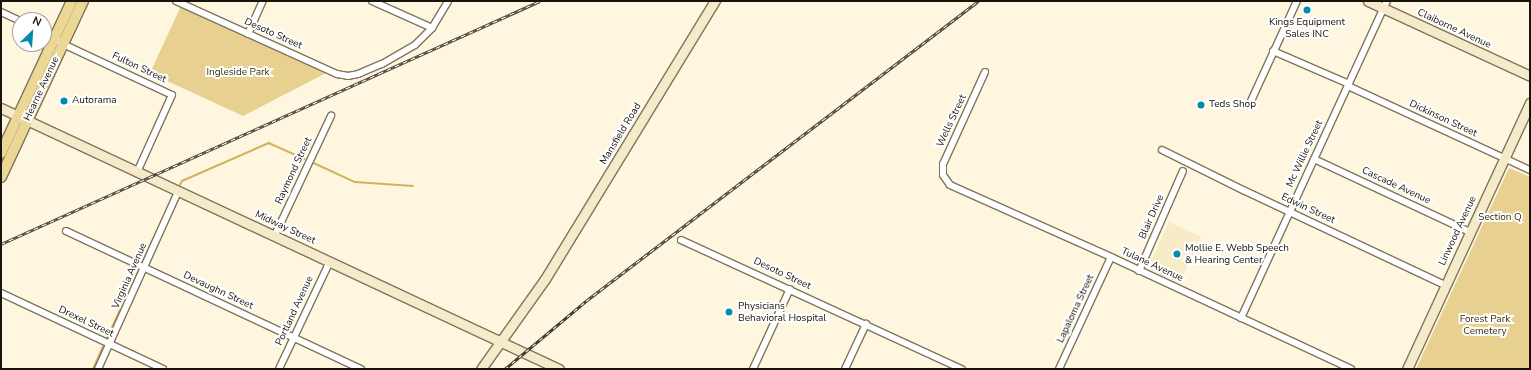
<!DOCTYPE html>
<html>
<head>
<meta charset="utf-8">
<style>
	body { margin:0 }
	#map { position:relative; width:1531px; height:370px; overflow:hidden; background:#fef6df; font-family:"Nunito Sans",sans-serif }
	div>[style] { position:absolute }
	.built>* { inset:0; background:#f8ebc8; transform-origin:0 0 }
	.green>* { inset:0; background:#e7d090 }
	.stream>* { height:1.5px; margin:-0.75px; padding:0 0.75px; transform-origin:0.75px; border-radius:0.75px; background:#d0b35c }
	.roads { filter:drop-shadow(1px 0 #7e765c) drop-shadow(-1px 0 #7e765c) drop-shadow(0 1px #7e765c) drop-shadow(0 -1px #7e765c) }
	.street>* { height:6px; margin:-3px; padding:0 3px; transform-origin:3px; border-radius:3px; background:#fff }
	.secondary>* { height:9px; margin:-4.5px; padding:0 4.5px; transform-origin:4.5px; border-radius:4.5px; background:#f5ebca }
	.primary>* { height:10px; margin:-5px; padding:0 5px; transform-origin:5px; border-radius:5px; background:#ecd795 }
	.rail>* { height:3px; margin-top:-1.5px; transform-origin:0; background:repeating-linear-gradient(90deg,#fff 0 4.5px,#413d30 0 9px); box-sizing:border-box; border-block:1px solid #413d30 }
	.dots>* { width:11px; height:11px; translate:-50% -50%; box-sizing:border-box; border:2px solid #fff; border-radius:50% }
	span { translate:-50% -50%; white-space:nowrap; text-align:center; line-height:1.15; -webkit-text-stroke:4px #fff; paint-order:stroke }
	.poi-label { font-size:10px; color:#17140a }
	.left { translate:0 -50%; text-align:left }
	.street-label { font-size:10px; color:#17140a }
	.park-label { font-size:10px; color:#3b2f07 }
	.frame { position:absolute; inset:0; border:2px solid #17140a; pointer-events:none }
	.north { position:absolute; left:12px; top:12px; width:40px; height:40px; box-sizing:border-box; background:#fff; border:1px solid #a2a19d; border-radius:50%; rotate:25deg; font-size:11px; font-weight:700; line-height:16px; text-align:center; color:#17140a }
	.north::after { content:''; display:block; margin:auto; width:14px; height:18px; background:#048aaa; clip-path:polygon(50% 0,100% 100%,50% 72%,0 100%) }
</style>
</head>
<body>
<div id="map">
	<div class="built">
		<i style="left:1169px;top:222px;width:35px;height:51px;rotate:25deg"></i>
	</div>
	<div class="green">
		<i style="clip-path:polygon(181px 6px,328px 72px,243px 116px,150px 73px)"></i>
		<i style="clip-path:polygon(1509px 168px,1530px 177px,1530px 369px,1416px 369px)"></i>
	</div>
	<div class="stream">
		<i style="left:314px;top:163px;width:45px;rotate:24.9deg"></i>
		<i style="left:355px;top:182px;width:58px;rotate:3.9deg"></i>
		<i style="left:180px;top:185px;width:4px;rotate:-63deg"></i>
		<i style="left:182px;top:181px;width:95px;rotate:-23.6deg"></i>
		<i style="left:269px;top:143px;width:39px;rotate:24deg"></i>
		<i style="left:143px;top:261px;width:43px;rotate:-65.2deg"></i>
		<i style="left:107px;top:338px;width:75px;rotate:-64.8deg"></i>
		<i style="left:93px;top:369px;width:24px;rotate:-66deg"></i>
	</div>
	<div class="roads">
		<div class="street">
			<i style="left:176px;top:1px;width:177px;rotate:24.4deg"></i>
			<i style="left:337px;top:74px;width:11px;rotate:10deg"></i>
			<i style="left:348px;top:76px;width:10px;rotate:-11deg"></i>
			<i style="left:358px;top:74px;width:26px;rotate:-23deg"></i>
			<i style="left:382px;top:64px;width:38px;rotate:-30deg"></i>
			<i style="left:415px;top:45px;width:24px;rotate:-45deg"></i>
			<i style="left:432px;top:28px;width:31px;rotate:-59deg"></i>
			<i style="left:372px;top:1px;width:66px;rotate:24.2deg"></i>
			<i style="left:1px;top:12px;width:21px;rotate:25deg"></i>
			<i style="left:44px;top:32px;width:22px;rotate:32deg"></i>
			<i style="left:63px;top:44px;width:120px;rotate:25.1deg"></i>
			<i style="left:172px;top:95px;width:82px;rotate:114.4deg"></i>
			<i style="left:248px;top:34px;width:36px;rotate:-66deg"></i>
			<i style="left:1273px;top:51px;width:83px;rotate:23.5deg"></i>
			<i style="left:985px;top:72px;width:101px;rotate:114.5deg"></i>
			<i style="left:943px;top:164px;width:11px;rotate:90deg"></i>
			<i style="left:943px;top:175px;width:12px;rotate:55deg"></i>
			<i style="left:950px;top:185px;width:176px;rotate:24.1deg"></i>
			<i style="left:1111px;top:257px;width:265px;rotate:25deg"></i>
			<i style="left:1348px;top:86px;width:200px;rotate:24.8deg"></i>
			<i style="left:1251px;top:101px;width:110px;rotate:-65.3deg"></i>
			<i style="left:1162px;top:150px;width:90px;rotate:26.3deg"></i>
			<i style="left:1243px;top:190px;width:223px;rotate:25.2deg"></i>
			<i style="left:1314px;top:159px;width:172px;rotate:25.1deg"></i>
			<i style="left:66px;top:231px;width:326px;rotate:25.1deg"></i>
			<i style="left:275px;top:235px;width:132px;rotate:-64.8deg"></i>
			<i style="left:681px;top:240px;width:309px;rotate:24.7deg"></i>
			<i style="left:1139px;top:271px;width:109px;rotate:-66.3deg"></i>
			<i style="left:1px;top:293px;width:179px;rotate:25.1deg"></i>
			<i style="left:1241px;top:318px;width:349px;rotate:-65.3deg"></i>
			<i style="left:98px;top:369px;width:196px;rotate:-65.7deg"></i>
			<i style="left:279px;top:369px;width:119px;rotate:-64.7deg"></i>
			<i style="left:753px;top:369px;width:88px;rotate:-65.2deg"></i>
			<i style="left:845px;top:369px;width:50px;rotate:-65deg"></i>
			<i style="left:1059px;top:369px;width:123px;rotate:-65.1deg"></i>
		</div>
		<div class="secondary">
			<i style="left:1368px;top:1px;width:179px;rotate:24.8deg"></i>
			<i style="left:1px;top:108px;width:616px;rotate:25.07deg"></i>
			<i style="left:481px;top:369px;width:110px;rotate:-54.6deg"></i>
			<i style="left:545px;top:279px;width:326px;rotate:-58.6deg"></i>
			<i style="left:1407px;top:369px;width:293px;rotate:-65.2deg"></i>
		</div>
		<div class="primary">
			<i style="left:1px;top:153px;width:168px;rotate:-65deg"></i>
			<i style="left:1px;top:177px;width:194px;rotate:-65deg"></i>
		</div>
	</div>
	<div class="rail">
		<i style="left:1px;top:244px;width:591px;rotate:-24.27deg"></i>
		<i style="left:505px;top:369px;width:106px;rotate:-40deg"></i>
		<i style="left:586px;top:301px;width:494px;rotate:-37.4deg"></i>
	</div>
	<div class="dots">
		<i style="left:1307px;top:10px;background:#048aaa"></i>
		<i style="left:64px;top:101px;background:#048aaa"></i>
		<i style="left:1201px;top:105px;background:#048aaa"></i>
		<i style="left:1177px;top:254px;background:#048aaa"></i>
		<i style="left:729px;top:312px;background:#048aaa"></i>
	</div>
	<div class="poi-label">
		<span style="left:1307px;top:28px">Kings Equipment<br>Sales INC</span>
		<span class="left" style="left:72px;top:101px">Autorama</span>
		<span class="left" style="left:1209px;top:105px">Teds Shop</span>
		<span class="left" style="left:1185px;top:254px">Mollie E. Webb Speech<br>&amp; Hearing Center</span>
		<span class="left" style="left:738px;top:312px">Physicians<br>Behavioral Hospital</span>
	</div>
	<div class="street-label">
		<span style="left:1454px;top:29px;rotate:25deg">Claiborne Avenue</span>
		<span style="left:273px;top:34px;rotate:24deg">Desoto Street</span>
		<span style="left:139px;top:68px;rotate:25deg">Fulton Street</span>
		<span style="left:42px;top:89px;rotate:-65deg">Hearne Avenue</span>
		<span style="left:1443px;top:119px;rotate:25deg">Dickinson Street</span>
		<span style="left:952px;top:121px;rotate:-65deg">Wells Street</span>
		<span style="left:621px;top:134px;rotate:-59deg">Mansfield Road</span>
		<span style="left:1305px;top:154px;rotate:-65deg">Mc Willie Street</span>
		<span style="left:294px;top:171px;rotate:-65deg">Raymond Street</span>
		<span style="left:1396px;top:186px;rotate:25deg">Cascade Avenue</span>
		<span style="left:1308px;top:209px;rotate:25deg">Edwin Street</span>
		<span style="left:1152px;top:217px;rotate:-66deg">Blair Drive</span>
		<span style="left:285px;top:228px;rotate:25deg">Midway Street</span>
		<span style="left:1458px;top:231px;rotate:-65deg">Linwood Avenue</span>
		<span style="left:1152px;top:265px;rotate:25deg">Tulane Avenue</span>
		<span style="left:782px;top:274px;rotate:25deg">Desoto Street</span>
		<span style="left:130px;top:276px;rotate:-66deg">Virginia Avenue</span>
		<span style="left:218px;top:291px;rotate:25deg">Devaughn Street</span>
		<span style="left:1076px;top:309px;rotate:-65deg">Lapaloma Street</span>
		<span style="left:295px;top:311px;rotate:-65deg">Portland Avenue</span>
		<span style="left:86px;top:322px;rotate:25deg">Drexel Street</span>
	</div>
	<div class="park-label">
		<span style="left:238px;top:73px">Ingleside Park</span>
		<span style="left:1500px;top:218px">Section Q</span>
		<span style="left:1485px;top:325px">Forest Park<br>Cemetery</span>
	</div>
	<div class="frame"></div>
	<div class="north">N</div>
</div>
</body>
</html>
